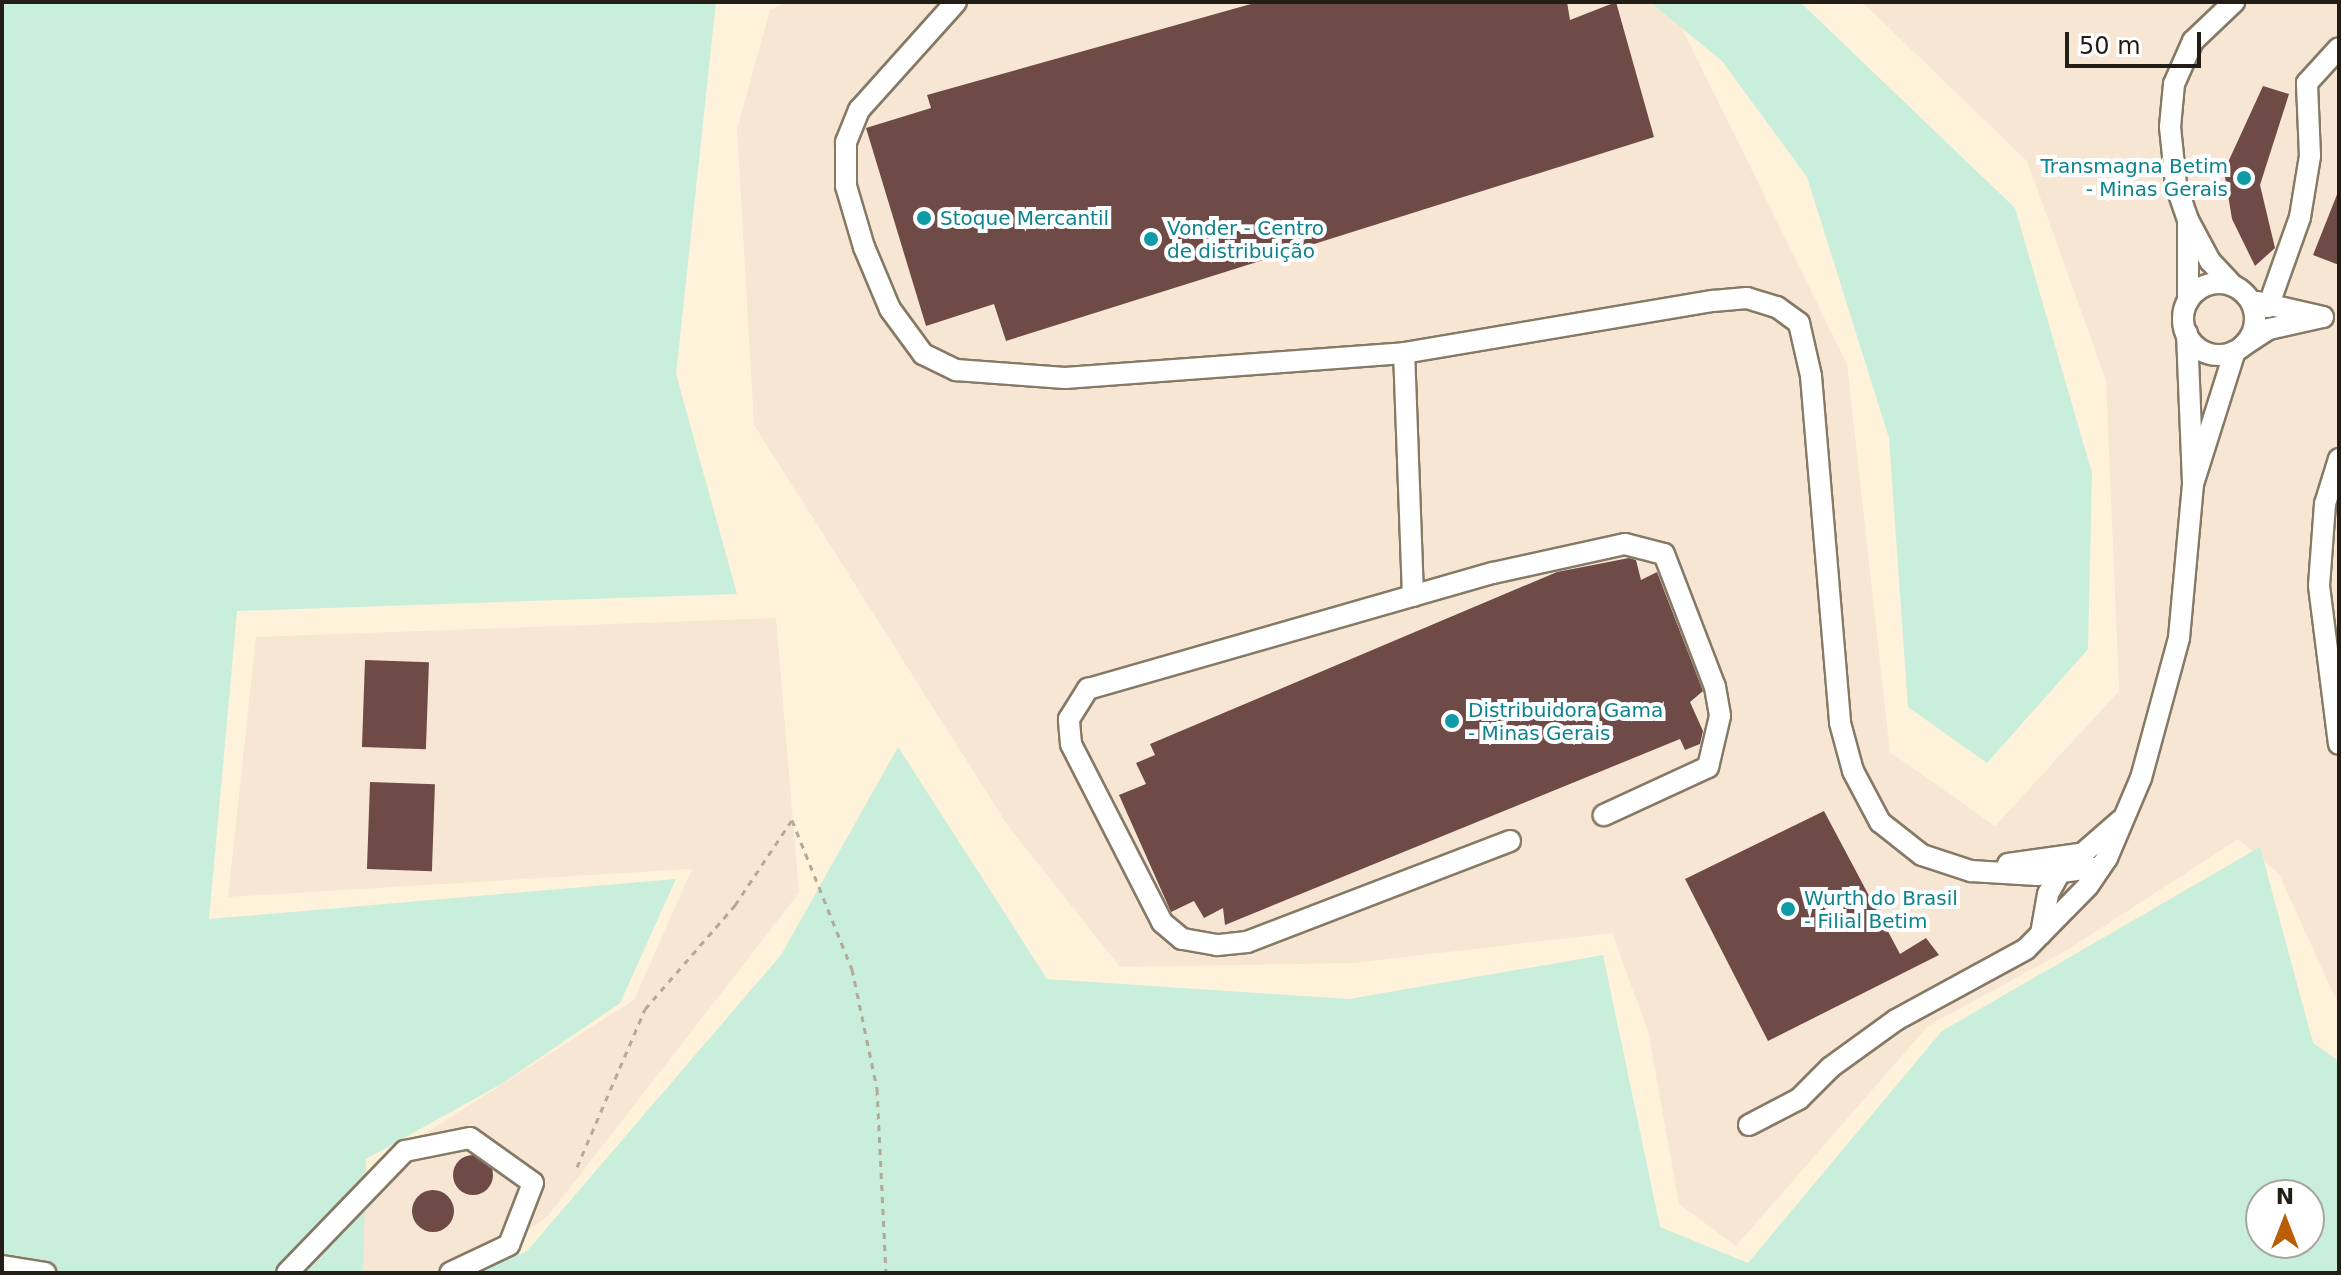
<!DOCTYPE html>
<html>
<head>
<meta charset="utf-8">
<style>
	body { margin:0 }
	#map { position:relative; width:2341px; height:1275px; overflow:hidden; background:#fef2da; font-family:"DejaVu Sans",sans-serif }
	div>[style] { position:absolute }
	.industrial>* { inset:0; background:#f8e6d5 }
	.green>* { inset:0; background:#c9eedc }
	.building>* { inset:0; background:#6f4b48; transform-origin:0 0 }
	.round { border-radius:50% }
	.path>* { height:3px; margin-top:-1.5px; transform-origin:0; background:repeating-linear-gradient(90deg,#b3a997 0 6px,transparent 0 12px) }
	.roads { filter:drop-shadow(2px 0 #857a65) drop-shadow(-2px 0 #857a65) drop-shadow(0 2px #857a65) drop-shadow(0 -2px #857a65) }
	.minor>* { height:20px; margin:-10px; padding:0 10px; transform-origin:10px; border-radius:10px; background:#fff }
	.minor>.ring { margin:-10px; padding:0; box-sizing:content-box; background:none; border:20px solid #fff; border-radius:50% }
	.dots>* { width:22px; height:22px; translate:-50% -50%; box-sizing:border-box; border:4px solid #fff; border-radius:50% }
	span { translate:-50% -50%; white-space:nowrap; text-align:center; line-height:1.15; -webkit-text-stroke:8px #fff; paint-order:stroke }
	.culture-label { font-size:20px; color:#0d838f }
	.right { translate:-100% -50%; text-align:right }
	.left { translate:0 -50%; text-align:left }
	.frame { position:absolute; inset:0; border:4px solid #221e15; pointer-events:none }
	.north { position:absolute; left:2245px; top:1179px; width:80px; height:80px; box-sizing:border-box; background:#fff; border:2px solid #a7a5a1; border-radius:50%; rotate:0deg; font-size:22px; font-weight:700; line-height:32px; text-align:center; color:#221e15 }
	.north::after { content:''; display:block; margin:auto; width:28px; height:36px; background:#ba5e06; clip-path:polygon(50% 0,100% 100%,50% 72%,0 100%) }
	.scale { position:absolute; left:2065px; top:32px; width:136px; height:36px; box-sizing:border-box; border:4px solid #221e15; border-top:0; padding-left:10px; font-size:24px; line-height:28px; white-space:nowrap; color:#221e15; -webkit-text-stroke:6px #fff; paint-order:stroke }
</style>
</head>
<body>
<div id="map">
	<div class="industrial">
		<i style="clip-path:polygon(786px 2px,1648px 2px,1678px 20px,1847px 364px,1890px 752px,1995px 826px,2119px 691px,2106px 380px,2027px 161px,1862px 2px,2339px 2px,2339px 1006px,2279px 874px,2238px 839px,2069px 949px,1928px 1026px,1736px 1246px,1679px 1204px,1648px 1031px,1612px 933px,1354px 963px,1120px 967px,1008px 826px,754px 425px,737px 129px,770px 10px)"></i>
		<i style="clip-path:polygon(776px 618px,799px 893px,548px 1216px,471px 1273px,2px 1273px,290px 1239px,385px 1159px,634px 1000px,692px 869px,228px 897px,256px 637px)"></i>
	</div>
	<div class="green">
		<i style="clip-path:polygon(2px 2px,716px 2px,676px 374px,737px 594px,237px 611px,209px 919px,676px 879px,620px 1003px,503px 1083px,366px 1159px,363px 1273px,2px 1273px)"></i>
		<i style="clip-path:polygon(1650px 2px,1800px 2px,2015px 208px,2092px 473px,2088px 649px,1987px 763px,1908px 707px,1889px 438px,1807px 177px,1722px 61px)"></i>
		<i style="clip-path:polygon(evenodd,898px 747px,1047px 979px,1349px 999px,1603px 955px,1660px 1227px,1748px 1263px,1942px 1031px,2260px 847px,2313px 1043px,2339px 1061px,2339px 1273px,478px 1273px,527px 1251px,781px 955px,898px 747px,2261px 1195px,2309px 1195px,2309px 1243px,2261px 1243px,2261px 1195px)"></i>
	</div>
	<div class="building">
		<i style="clip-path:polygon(1258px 2px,1567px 2px,1570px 20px,1616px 2px,1654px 137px,1006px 341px,994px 304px,926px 326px,866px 128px,931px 108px,927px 95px)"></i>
		<i style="clip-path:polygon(2263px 86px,2289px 94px,2260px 185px,2275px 248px,2255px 266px,2232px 219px,2224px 171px)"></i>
		<i style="clip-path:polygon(2338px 192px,2339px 193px,2339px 265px,2313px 255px)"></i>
		<i style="clip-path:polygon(1629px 558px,1636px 560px,1641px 580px,1657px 572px,1703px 691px,1690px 702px,1703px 731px,1700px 744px,1685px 750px,1680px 739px,1225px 925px,1223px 908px,1204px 918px,1194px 901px,1171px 912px,1119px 795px,1146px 784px,1136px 763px,1155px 755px,1150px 744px,1557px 572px)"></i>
		<i style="left:365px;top:660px;width:64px;height:87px;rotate:2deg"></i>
		<i style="left:370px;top:782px;width:65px;height:87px;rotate:2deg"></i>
		<i style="clip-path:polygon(1824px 811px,1900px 954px,1926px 938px,1939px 955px,1768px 1041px,1685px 879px)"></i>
		<i class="round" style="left:453px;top:1155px;width:40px;height:40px"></i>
		<i class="round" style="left:412px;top:1190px;width:42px;height:42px"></i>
	</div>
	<div class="path">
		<i style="left:577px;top:1167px;width:172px;rotate:-66.7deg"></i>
		<i style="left:645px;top:1009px;width:138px;rotate:-49.1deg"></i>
		<i style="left:735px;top:905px;width:102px;rotate:-56.2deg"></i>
		<i style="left:792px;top:820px;width:161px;rotate:68.1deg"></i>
		<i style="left:852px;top:969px;width:123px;rotate:78.2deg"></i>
		<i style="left:877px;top:1089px;width:184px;rotate:87.2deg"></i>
	</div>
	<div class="roads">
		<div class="minor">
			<i style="left:956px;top:2px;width:145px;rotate:131.9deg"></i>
			<i style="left:859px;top:110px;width:35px;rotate:112deg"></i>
			<i style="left:846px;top:142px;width:44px;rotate:90deg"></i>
			<i style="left:846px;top:186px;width:64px;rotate:73.6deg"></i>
			<i style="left:864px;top:247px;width:67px;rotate:67.2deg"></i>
			<i style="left:890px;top:309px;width:56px;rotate:53.7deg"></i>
			<i style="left:923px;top:354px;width:37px;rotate:26deg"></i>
			<i style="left:956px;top:370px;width:109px;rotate:4.2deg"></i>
			<i style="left:1065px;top:378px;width:340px;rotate:-4.2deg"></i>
			<i style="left:2188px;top:220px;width:37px;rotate:-109deg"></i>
			<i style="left:2176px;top:185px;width:58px;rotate:-95.9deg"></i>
			<i style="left:2170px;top:127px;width:43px;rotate:-84.7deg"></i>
			<i style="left:2174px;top:84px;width:47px;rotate:-66.2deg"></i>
			<i style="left:2193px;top:41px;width:57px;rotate:-43.6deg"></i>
			<i class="ring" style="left:2183px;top:283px;width:52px;height:52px"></i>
			<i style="left:2188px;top:301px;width:81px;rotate:-90deg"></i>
			<i style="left:2188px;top:220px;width:47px;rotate:61.8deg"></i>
			<i style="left:2210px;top:261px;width:34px;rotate:47deg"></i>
			<i style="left:2268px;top:307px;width:96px;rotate:-70.4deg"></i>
			<i style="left:2300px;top:217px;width:62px;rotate:-80.7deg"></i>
			<i style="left:2310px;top:156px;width:73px;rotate:-92.4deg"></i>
			<i style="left:2307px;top:83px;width:47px;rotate:-47.6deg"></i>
			<i style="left:2187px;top:333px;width:151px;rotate:87.7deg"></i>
			<i style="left:2193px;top:484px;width:139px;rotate:-72.5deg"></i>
			<i style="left:2244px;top:345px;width:30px;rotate:-33deg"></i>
			<i style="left:2269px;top:329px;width:55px;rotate:-12.5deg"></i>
			<i style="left:2323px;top:317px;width:67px;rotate:-167deg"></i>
			<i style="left:2339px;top:459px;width:47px;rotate:107.3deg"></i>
			<i style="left:2325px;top:504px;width:82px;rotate:94.2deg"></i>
			<i style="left:2319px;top:586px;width:159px;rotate:82.8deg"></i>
			<i style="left:1413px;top:596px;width:243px;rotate:-92.1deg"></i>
			<i style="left:1404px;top:353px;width:313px;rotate:-9.6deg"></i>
			<i style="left:1713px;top:301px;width:34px;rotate:-5deg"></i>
			<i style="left:1747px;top:298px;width:31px;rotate:17deg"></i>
			<i style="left:1777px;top:307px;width:27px;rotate:36deg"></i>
			<i style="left:1799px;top:323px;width:54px;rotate:77.2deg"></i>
			<i style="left:1811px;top:376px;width:348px;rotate:85.2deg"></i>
			<i style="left:1840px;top:723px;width:50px;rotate:74.8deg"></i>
			<i style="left:1853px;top:771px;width:58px;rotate:62.1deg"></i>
			<i style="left:1880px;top:822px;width:53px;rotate:38.2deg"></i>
			<i style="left:1922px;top:855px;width:52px;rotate:18.1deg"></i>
			<i style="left:1971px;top:871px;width:66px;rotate:3.5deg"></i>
			<i style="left:2037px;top:875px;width:64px;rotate:-7.1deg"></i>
			<i style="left:1510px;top:841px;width:282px;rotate:159deg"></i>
			<i style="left:1247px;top:942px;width:30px;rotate:174deg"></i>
			<i style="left:1217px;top:945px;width:36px;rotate:-170deg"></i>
			<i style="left:1182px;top:939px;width:26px;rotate:-140deg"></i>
			<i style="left:1162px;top:922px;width:200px;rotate:-117.1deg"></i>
			<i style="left:1071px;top:744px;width:25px;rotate:-95deg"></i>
			<i style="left:1069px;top:719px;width:36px;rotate:-58deg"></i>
			<i style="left:1088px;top:689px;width:421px;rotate:-16deg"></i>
			<i style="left:1493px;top:573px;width:135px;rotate:-12.4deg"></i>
			<i style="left:1625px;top:544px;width:40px;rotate:14.4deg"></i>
			<i style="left:1664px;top:554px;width:142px;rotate:69deg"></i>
			<i style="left:1715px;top:687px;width:29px;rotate:80deg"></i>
			<i style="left:1720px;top:716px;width:52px;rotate:103.2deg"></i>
			<i style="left:1708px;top:767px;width:115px;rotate:155.2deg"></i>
			<i style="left:2008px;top:864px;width:72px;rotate:-8deg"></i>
			<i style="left:2041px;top:934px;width:41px;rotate:-80.1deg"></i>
			<i style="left:2048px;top:894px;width:23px;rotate:-61deg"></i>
			<i style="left:2059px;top:874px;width:81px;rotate:-41deg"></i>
			<i style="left:1749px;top:1125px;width:56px;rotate:-27.5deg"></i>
			<i style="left:1799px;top:1099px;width:45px;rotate:-45deg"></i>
			<i style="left:1831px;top:1067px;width:80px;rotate:-35.9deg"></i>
			<i style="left:1896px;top:1020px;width:148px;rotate:-28.6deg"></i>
			<i style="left:2026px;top:949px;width:88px;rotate:-45.5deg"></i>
			<i style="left:2088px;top:886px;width:34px;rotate:-56deg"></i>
			<i style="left:2107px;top:858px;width:87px;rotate:-67deg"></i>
			<i style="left:2141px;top:778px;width:145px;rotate:-74.8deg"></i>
			<i style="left:2179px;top:638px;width:155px;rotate:-84.8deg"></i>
			<i style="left:2px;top:1266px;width:44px;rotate:9.2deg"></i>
			<i style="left:287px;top:1273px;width:170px;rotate:-46deg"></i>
			<i style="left:405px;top:1151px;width:66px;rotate:-11.3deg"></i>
			<i style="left:470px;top:1138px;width:77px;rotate:35.5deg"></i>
			<i style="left:533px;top:1183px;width:66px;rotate:111.2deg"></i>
			<i style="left:509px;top:1245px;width:65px;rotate:154.6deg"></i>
		</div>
	</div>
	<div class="dots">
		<i style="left:2244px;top:178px;background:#0f9aa8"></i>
		<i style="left:924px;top:218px;background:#0f9aa8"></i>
		<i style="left:1151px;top:239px;background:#0f9aa8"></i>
		<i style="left:1452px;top:721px;background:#0f9aa8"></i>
		<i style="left:1788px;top:909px;background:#0f9aa8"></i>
	</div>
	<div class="culture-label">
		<span class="right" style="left:2228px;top:178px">Transmagna Betim<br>- Minas Gerais</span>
		<span class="left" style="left:940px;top:218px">Stoque Mercantil</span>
		<span class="left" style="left:1167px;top:240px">Vonder - Centro<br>de distribuição</span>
		<span class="left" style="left:1468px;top:722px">Distribuidora Gama<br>- Minas Gerais</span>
		<span class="left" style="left:1804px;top:910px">Wurth do Brasil<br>- Filial Betim</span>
	</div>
	<div class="frame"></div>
	<div class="north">N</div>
	<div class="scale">50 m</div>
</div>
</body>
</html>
